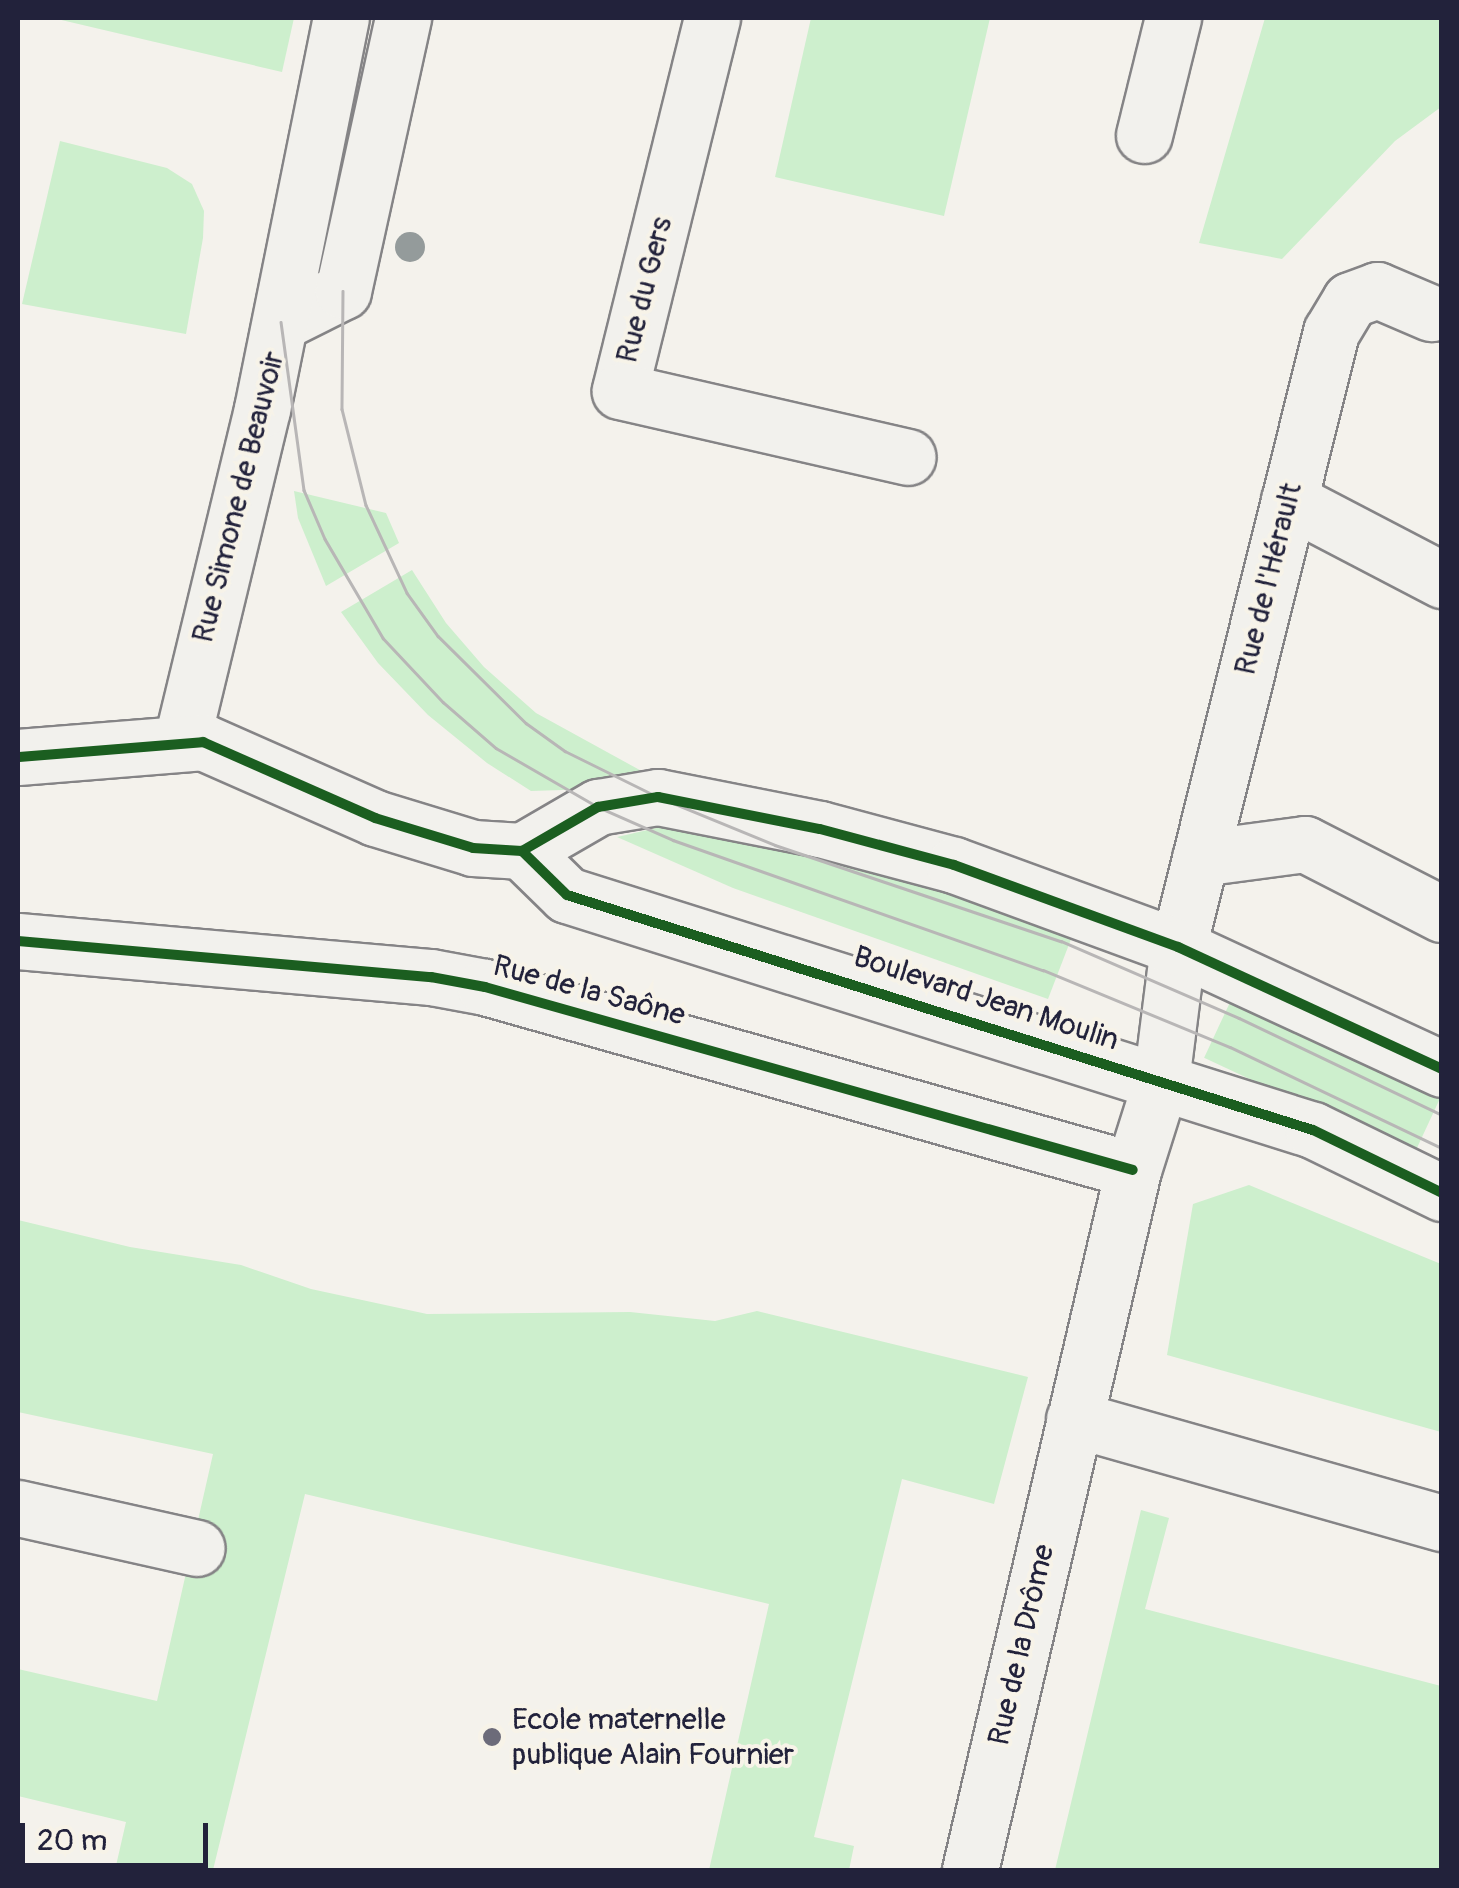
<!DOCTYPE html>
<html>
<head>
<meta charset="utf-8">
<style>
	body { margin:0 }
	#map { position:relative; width:1459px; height:1888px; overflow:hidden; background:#f4f2ec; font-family:Pangolin,sans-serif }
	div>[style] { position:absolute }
	.green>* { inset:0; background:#cdefcd; transform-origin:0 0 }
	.roads { filter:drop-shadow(2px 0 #858486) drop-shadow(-2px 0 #858486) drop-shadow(0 2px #858486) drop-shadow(0 -2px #858486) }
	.minor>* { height:55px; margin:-27.5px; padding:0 27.5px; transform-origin:27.5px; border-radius:27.5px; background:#f2f1ed }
	.major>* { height:55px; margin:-27.5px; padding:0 27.5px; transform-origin:27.5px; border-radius:27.5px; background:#f2f1ed }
	.tram>* { height:2.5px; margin:-1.25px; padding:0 1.25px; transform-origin:1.25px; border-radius:1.25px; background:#b8b6b6 }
	.cycleway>* { height:10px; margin:-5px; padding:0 5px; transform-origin:5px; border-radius:5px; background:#1b5e20 }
	.trees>* { width:30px; height:30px; margin:-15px; border-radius:50%; background:#949b9b }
	.dots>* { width:28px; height:28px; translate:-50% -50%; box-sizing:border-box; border:5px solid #f7f3e8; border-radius:50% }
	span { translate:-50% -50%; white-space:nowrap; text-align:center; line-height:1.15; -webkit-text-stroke:8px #f7f3e8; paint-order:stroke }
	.street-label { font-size:30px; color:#22223b }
	.poi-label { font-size:30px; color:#22223b }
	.left { translate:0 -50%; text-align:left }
	.frame { position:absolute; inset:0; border:20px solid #22223b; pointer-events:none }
	.scale { position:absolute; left:20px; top:1823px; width:188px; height:45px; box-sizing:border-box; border:5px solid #22223b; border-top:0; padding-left:12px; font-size:30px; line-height:35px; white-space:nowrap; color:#22223b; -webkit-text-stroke:8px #f7f3e8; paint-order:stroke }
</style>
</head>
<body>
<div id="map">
	<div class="green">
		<i style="clip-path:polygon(53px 18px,294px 18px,282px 72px)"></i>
		<i style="clip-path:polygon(811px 18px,990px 18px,944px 216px,775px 177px)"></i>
		<i style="clip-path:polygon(1265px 18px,1441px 18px,1441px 107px,1395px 141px,1282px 259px,1199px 243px)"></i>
		<i style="clip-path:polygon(60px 141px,167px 168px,192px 184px,204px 211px,203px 238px,186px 334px,22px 304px)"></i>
		<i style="clip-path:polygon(294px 491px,386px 513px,399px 543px,326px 586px,298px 518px)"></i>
		<i style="clip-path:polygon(412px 570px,446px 623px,484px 667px,536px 713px,647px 774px,593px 789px,531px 791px,487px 763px,428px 715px,378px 663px,341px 612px)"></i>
		<i style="clip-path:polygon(707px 823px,1078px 921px,1048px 999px,733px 888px,617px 837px,665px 826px)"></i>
		<i style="left:1232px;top:998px;width:231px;height:66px;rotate:25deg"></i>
		<i style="clip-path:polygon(1249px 1185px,1441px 1264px,1441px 1432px,1167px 1355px,1193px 1204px)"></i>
		<i style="clip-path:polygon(18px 1220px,130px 1247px,241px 1265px,311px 1289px,427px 1314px,630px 1312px,715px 1321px,757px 1311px,1028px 1377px,994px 1504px,902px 1479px,814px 1837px,854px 1846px,849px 1870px,709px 1870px,769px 1604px,305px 1494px,213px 1870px,115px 1870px,126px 1822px,18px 1796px,18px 1669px,157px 1701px,213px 1454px,18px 1412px)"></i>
		<i style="clip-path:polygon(1141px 1510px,1169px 1518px,1145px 1609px,1441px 1686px,1441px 1870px,1055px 1870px)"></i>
	</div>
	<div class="roads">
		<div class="minor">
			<i style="left:712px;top:18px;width:384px;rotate:103.9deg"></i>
			<i style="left:620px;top:391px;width:295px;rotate:12.9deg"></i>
			<i style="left:1144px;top:135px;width:121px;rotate:-76.1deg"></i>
			<i style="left:281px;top:322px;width:69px;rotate:-26.6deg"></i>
			<i style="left:343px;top:291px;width:280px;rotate:-77.6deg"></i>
			<i style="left:1289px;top:500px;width:173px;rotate:27.6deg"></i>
			<i style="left:182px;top:740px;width:341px;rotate:-76.4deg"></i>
			<i style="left:262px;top:409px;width:399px;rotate:-78.6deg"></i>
			<i style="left:1200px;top:858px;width:106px;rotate:-7.6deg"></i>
			<i style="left:1305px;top:844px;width:154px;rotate:27.1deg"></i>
			<i style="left:18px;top:941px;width:415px;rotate:5deg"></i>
			<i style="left:431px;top:977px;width:55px;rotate:10.5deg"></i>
			<i style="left:485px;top:987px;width:673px;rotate:15.77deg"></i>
			<i style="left:1074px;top:1419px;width:382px;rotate:15.8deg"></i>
			<i style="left:18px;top:1508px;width:183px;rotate:12.6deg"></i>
			<i style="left:970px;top:1870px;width:719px;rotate:-76.89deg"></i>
			<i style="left:1133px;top:1170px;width:93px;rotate:-72.5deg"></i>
			<i style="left:1161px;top:1081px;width:135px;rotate:-82.8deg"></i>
			<i style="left:1178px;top:947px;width:634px;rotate:-76.03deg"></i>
			<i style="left:1331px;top:332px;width:37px;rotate:-59deg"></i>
			<i style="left:1350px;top:300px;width:29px;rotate:-20deg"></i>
			<i style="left:1377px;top:290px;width:59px;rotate:23.1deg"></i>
		</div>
		<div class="major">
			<i style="left:18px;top:757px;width:186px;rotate:-4.6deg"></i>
			<i style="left:203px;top:742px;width:188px;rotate:23.8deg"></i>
			<i style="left:375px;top:818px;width:102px;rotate:17deg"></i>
			<i style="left:473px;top:848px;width:49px;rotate:3.5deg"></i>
			<i style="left:522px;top:851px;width:88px;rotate:-30.1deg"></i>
			<i style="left:598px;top:807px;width:61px;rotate:-9.5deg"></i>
			<i style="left:658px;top:797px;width:165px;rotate:11.2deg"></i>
			<i style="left:820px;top:829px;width:139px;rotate:15deg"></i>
			<i style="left:954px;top:865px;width:239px;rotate:20.1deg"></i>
			<i style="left:1178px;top:947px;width:291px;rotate:24.8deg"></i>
			<i style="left:522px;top:851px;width:63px;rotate:44.4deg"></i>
			<i style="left:567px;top:895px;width:782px;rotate:17.49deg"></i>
			<i style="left:1313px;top:1130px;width:144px;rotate:26deg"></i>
		</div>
	</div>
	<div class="tram">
		<i style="left:343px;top:291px;width:118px;rotate:90.5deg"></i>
		<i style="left:342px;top:409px;width:99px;rotate:76deg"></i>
		<i style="left:366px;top:505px;width:97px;rotate:65deg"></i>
		<i style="left:407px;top:593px;width:53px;rotate:54.2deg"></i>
		<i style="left:438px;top:636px;width:124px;rotate:44.7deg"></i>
		<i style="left:526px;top:723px;width:48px;rotate:35.7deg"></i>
		<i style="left:565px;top:751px;width:104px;rotate:26.3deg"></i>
		<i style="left:658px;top:797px;width:126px;rotate:22.3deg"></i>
		<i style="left:775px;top:845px;width:302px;rotate:18.6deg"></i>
		<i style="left:1061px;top:941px;width:194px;rotate:23.4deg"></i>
		<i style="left:1239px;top:1018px;width:225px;rotate:25.5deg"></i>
		<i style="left:281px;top:322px;width:170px;rotate:82.2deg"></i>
		<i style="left:304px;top:490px;width:53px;rotate:66.8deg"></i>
		<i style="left:325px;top:539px;width:115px;rotate:59.6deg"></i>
		<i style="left:383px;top:638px;width:88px;rotate:46.8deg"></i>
		<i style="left:443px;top:702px;width:70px;rotate:41deg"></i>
		<i style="left:496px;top:748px;width:118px;rotate:30deg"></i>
		<i style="left:598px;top:807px;width:82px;rotate:23.7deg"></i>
		<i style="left:673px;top:840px;width:392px;rotate:19.4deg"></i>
		<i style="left:1043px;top:970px;width:202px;rotate:22.4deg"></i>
		<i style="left:1230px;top:1047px;width:235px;rotate:25.5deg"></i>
	</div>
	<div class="cycleway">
		<i style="left:18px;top:757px;width:186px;rotate:-4.6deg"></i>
		<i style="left:203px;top:742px;width:188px;rotate:23.8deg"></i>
		<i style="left:375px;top:818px;width:102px;rotate:17deg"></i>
		<i style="left:473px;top:848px;width:49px;rotate:3.5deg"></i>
		<i style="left:522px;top:851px;width:88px;rotate:-30.1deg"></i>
		<i style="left:598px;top:807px;width:61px;rotate:-9.5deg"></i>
		<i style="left:658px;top:797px;width:165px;rotate:11.2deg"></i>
		<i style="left:820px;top:829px;width:139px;rotate:15deg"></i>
		<i style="left:954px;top:865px;width:239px;rotate:20.1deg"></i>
		<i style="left:1178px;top:947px;width:291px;rotate:24.8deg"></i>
		<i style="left:522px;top:851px;width:63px;rotate:44.4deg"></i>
		<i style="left:567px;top:895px;width:782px;rotate:17.49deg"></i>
		<i style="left:1313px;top:1130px;width:144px;rotate:26deg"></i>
		<i style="left:18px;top:941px;width:415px;rotate:5deg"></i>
		<i style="left:431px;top:977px;width:55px;rotate:10.5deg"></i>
		<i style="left:485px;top:987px;width:673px;rotate:15.77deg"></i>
	</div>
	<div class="trees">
		<i style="left:410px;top:247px"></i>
	</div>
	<div class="dots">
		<i style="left:492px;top:1737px;background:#6c6b79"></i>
	</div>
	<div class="street-label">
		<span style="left:645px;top:290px;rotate:-76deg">Rue du Gers</span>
		<span style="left:239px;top:497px;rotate:-76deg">Rue Simone de Beauvoir</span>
		<span style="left:1269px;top:579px;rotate:-76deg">Rue de l'Hérault</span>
		<span style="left:589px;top:991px;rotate:15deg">Rue de la Saône</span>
		<span style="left:986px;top:999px;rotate:18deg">Boulevard Jean Moulin</span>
		<span style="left:1022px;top:1645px;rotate:-77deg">Rue de la Drôme</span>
	</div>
	<div class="poi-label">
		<span class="left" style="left:512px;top:1737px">Ecole maternelle<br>publique Alain Fournier</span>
	</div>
	<div class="frame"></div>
	<div class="scale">20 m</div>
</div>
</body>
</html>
